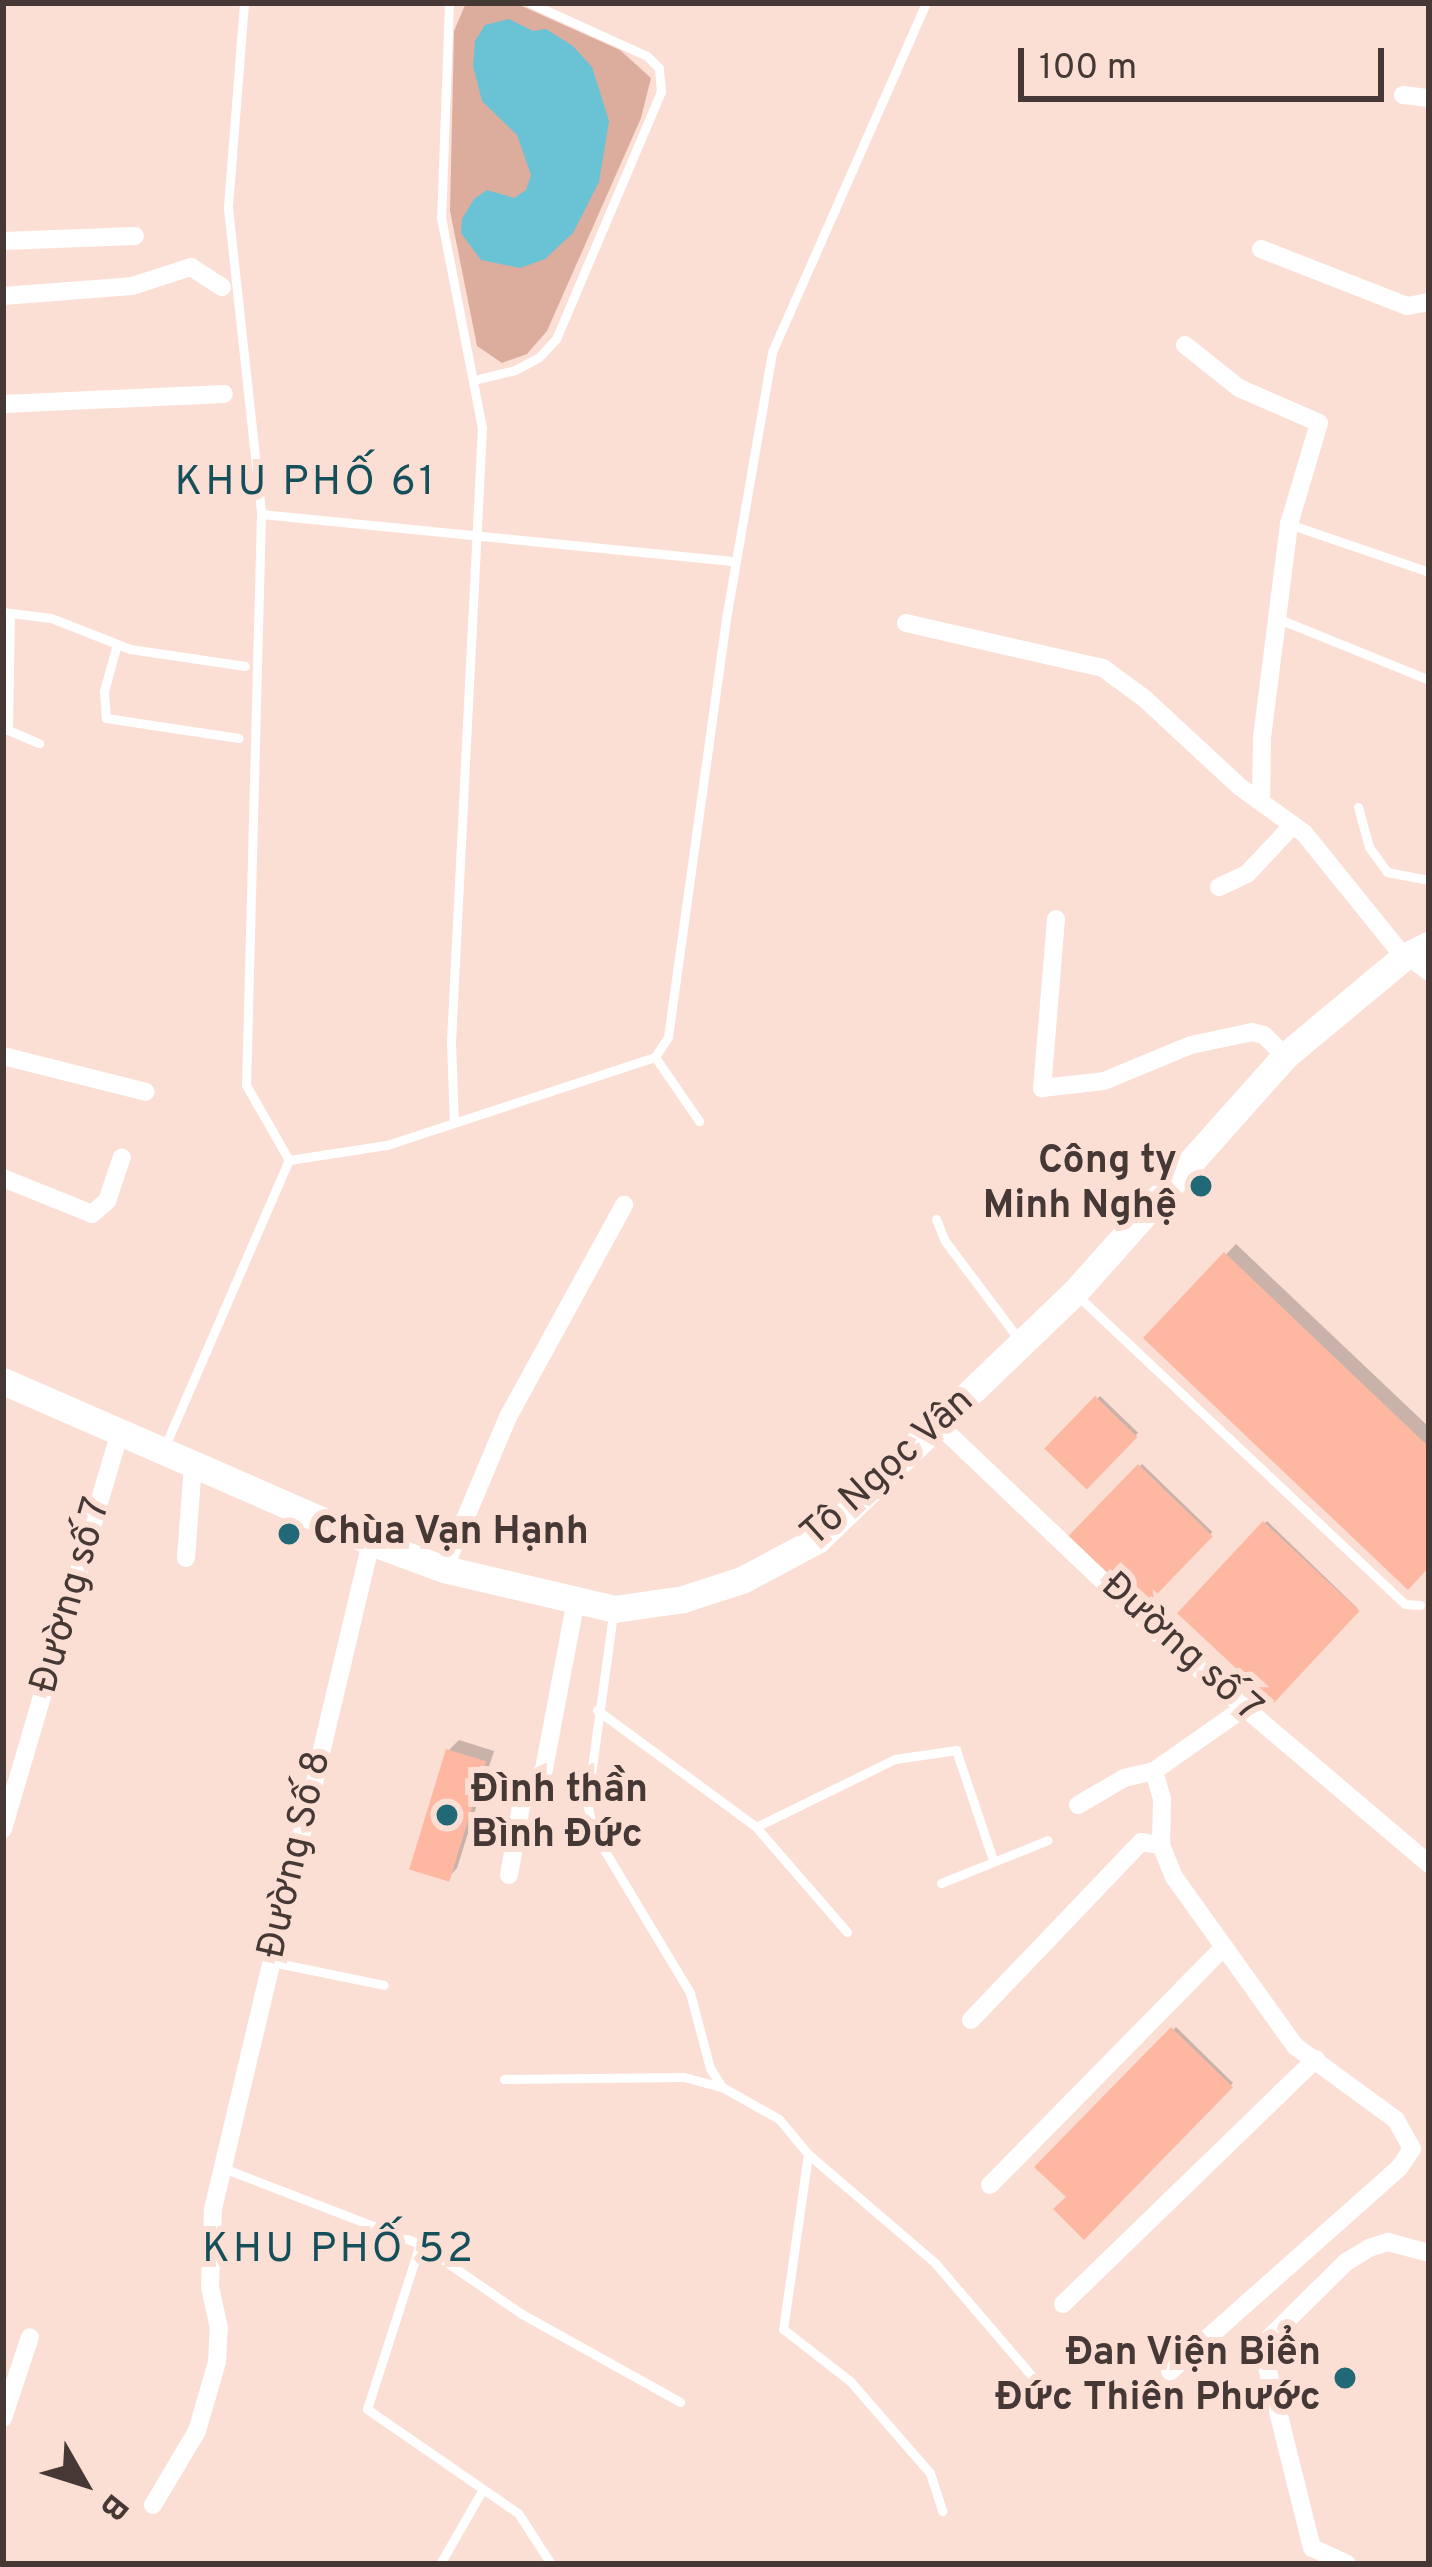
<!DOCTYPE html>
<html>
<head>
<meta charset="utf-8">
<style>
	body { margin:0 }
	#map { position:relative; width:1432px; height:2567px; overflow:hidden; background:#fbdfd5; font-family:Overpass,sans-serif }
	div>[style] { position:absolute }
	.green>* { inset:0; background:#dcad9d }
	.water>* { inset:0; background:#6ac2d5 }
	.shadow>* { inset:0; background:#0003; transform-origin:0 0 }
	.building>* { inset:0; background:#feb7a0; transform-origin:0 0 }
	.lane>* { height:9px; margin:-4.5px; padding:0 4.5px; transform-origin:4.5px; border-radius:4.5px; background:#fff }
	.street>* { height:18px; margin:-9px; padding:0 9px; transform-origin:9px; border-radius:9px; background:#fff }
	.secondary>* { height:27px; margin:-13.5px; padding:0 13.5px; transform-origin:13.5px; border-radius:13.5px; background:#fff }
	.dots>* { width:33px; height:33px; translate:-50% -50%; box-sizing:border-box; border:6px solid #fbdfd5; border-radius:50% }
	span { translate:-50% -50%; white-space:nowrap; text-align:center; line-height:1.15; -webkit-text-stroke:12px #fbdfd5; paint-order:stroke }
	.poi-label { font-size:39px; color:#463834; font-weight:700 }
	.right { translate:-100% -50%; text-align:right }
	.left { translate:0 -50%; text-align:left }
	.street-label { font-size:39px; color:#463834 }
	.neighbourhood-label { font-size:42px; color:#154f5a; letter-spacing:3px }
	.frame { position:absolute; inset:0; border:6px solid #463834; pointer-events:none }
	.north { position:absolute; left:24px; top:2423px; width:120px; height:120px; -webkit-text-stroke:9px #fbdfd5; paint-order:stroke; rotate:129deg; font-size:33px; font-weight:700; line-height:48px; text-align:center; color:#463834 }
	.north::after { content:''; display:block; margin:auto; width:42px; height:54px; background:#463834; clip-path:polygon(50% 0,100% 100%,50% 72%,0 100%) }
	.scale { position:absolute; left:1018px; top:48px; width:366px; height:54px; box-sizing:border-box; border:6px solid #463834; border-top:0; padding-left:15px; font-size:36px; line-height:42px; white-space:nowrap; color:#463834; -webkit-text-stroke:9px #fbdfd5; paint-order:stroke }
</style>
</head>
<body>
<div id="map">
	<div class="green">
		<i style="clip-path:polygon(466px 3px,515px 3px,620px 50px,651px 78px,641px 118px,547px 331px,527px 354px,502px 363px,477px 346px,450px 211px,454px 31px)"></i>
	</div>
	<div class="water">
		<i style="clip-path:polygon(509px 19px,533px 31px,546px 29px,573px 46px,592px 67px,609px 121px,599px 182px,573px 233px,545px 259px,520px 268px,481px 260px,461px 233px,462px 219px,474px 199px,487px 190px,514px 198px,526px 190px,531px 175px,517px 135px,482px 101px,473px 66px,475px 41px,485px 25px)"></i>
	</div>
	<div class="shadow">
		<i style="clip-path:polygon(1236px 1244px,1429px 1427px,1429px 1563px,1147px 1337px)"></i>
		<i style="left:1100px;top:1396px;width:53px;height:74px;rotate:44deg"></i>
		<i style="left:1142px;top:1464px;width:98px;height:100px;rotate:44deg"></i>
		<i style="left:1267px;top:1521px;width:126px;height:125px;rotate:44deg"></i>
		<i style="clip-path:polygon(459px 1740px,494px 1751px,457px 1868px,447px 1879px,448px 1751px)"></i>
		<i style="clip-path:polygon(1176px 2027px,1233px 2083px,1084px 2235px,1070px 2197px,1039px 2167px)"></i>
	</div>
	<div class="building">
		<i style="clip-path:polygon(1224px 1252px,1429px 1447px,1429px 1567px,1408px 1590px,1143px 1338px)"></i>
		<i style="left:1095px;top:1396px;width:59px;height:73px;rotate:44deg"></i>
		<i style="left:1138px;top:1464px;width:104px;height:100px;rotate:44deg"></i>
		<i style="left:1263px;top:1521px;width:132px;height:126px;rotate:43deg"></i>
		<i style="left:446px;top:1749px;width:42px;height:126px;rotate:17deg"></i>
		<i style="clip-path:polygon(1171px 2027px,1233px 2087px,1084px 2240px,1053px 2209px,1066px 2197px,1034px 2167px)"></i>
	</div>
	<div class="lane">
		<i style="left:244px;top:3px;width:206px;rotate:94.5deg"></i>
		<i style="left:228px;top:208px;width:308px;rotate:83.8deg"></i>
		<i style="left:261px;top:514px;width:476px;rotate:5.7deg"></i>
		<i style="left:449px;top:3px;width:214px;rotate:92.1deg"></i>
		<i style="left:441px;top:217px;width:214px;rotate:79deg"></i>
		<i style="left:482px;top:427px;width:616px;rotate:92.89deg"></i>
		<i style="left:451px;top:1042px;width:80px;rotate:87.9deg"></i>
		<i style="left:474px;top:380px;width:42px;rotate:-13.7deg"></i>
		<i style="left:515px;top:370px;width:27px;rotate:-28deg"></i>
		<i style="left:539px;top:357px;width:25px;rotate:-47deg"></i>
		<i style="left:556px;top:339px;width:268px;rotate:-67deg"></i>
		<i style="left:661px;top:92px;width:24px;rotate:-95deg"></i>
		<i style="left:659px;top:68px;width:17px;rotate:-135deg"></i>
		<i style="left:647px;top:56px;width:128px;rotate:-155.6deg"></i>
		<i style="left:261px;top:514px;width:571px;rotate:91.5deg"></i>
		<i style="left:246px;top:1085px;width:86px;rotate:60.2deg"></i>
		<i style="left:1289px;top:524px;width:148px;rotate:18.9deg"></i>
		<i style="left:3px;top:612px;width:48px;rotate:7.1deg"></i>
		<i style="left:51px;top:618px;width:85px;rotate:21.4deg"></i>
		<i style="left:130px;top:649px;width:116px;rotate:8.4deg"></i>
		<i style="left:10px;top:613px;width:117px;rotate:91deg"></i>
		<i style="left:8px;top:730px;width:34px;rotate:23deg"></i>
		<i style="left:1279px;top:619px;width:162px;rotate:22.1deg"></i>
		<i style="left:117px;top:644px;width:49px;rotate:105.5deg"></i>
		<i style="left:104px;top:691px;width:27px;rotate:86deg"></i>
		<i style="left:106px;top:718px;width:134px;rotate:8.6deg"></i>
		<i style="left:1358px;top:807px;width:41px;rotate:74.6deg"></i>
		<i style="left:1369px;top:847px;width:31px;rotate:54deg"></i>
		<i style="left:1387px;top:872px;width:43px;rotate:10.8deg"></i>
		<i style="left:655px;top:1057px;width:78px;rotate:55.5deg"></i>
		<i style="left:936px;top:1219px;width:24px;rotate:68deg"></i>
		<i style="left:945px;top:1241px;width:125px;rotate:53.1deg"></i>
		<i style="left:1078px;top:1296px;width:449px;rotate:43.3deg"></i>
		<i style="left:1405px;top:1604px;width:15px;rotate:4deg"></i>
		<i style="left:165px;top:1446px;width:312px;rotate:-66.6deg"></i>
		<i style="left:289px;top:1160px;width:99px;rotate:-8.7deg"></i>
		<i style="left:387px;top:1145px;width:282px;rotate:-18.2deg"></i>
		<i style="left:655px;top:1057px;width:24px;rotate:-57deg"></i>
		<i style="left:668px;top:1037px;width:428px;rotate:-82.1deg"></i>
		<i style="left:727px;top:613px;width:265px;rotate:-80.2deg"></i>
		<i style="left:772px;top:352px;width:381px;rotate:-66.2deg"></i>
		<i style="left:613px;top:1614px;width:191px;rotate:97.8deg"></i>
		<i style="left:587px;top:1803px;width:31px;rotate:77deg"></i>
		<i style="left:594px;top:1833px;width:187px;rotate:59deg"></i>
		<i style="left:690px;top:1993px;width:78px;rotate:75.1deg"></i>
		<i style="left:710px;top:2068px;width:22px;rotate:58deg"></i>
		<i style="left:722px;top:2087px;width:65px;rotate:29.3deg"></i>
		<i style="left:779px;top:2119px;width:45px;rotate:50.4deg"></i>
		<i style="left:808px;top:2154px;width:177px;rotate:98.1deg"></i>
		<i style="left:783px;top:2329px;width:85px;rotate:37.8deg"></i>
		<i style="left:850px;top:2381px;width:122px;rotate:49deg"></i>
		<i style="left:930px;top:2473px;width:40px;rotate:72deg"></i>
		<i style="left:597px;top:1710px;width:197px;rotate:36.3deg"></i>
		<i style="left:756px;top:1827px;width:155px;rotate:-26.1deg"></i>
		<i style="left:895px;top:1759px;width:62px;rotate:-8.4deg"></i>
		<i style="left:956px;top:1750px;width:116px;rotate:71.4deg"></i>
		<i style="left:756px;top:1827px;width:139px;rotate:49.1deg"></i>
		<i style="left:941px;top:1883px;width:115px;rotate:-21.9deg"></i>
		<i style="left:272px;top:1962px;width:114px;rotate:11.6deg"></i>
		<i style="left:504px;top:2079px;width:180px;rotate:-0.6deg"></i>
		<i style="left:684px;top:2077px;width:39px;rotate:15deg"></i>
		<i style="left:808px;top:2154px;width:167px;rotate:40.6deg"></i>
		<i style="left:935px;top:2263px;width:183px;rotate:49.4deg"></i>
		<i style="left:223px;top:2168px;width:211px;rotate:21.1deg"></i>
		<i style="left:420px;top:2244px;width:173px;rotate:107.8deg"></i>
		<i style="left:367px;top:2409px;width:183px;rotate:34.6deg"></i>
		<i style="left:518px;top:2513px;width:61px;rotate:57.1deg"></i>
		<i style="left:420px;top:2244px;width:124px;rotate:34.5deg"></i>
		<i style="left:522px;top:2314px;width:181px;rotate:29.1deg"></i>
		<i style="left:440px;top:2564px;width:86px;rotate:-60.2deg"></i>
	</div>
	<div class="street">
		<i style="left:1403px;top:95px;width:26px;rotate:7deg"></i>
		<i style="left:3px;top:241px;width:132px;rotate:-2.2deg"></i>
		<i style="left:1261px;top:249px;width:157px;rotate:21.3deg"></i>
		<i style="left:1407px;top:306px;width:22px;rotate:-10deg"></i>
		<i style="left:3px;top:296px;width:129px;rotate:-4.4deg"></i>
		<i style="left:132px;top:286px;width:62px;rotate:-17.9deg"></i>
		<i style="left:191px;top:267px;width:37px;rotate:33deg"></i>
		<i style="left:1185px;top:345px;width:69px;rotate:38.5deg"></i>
		<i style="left:1239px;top:388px;width:87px;rotate:23.6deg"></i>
		<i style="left:1319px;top:423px;width:105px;rotate:106.5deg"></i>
		<i style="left:1289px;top:524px;width:216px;rotate:97.2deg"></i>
		<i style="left:1262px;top:738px;width:64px;rotate:90.9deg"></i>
		<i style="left:3px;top:404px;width:221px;rotate:-2.6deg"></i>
		<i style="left:906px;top:623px;width:202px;rotate:12.9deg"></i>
		<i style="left:1103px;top:668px;width:52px;rotate:36.4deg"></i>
		<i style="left:1145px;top:699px;width:129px;rotate:42.8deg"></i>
		<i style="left:1240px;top:787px;width:79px;rotate:35.7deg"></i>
		<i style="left:1304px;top:833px;width:159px;rotate:51.1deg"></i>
		<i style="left:1219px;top:887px;width:31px;rotate:-25deg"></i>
		<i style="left:1247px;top:874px;width:67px;rotate:-46.8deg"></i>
		<i style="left:1056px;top:919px;width:170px;rotate:94.7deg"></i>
		<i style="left:1042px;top:1088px;width:62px;rotate:-6.4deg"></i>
		<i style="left:1104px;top:1081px;width:94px;rotate:-22.5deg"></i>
		<i style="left:1191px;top:1045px;width:62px;rotate:-12deg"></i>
		<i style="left:1252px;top:1032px;width:12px;rotate:14deg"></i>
		<i style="left:1264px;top:1035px;width:30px;rotate:45deg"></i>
		<i style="left:1408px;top:956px;width:26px;rotate:37deg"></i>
		<i style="left:3px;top:1056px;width:147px;rotate:14.1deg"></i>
		<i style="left:3px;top:1178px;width:96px;rotate:22deg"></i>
		<i style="left:92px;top:1214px;width:20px;rotate:-41deg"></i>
		<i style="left:107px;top:1201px;width:46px;rotate:-71.2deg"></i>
		<i style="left:939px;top:1425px;width:313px;rotate:43.6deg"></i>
		<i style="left:1166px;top:1641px;width:345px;rotate:40.3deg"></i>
		<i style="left:186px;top:1558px;width:93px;rotate:-85.7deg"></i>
		<i style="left:444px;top:1569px;width:165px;rotate:-67.2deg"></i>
		<i style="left:508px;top:1417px;width:242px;rotate:-61.3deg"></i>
		<i style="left:1154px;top:1771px;width:29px;rotate:74deg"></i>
		<i style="left:1162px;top:1799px;width:46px;rotate:91.2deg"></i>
		<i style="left:1161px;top:1845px;width:35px;rotate:68deg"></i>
		<i style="left:1174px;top:1877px;width:208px;rotate:54.4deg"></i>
		<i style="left:1295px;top:2046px;width:125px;rotate:36.2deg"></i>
		<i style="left:1396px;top:2120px;width:33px;rotate:61deg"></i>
		<i style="left:1412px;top:2149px;width:23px;rotate:124deg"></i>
		<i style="left:1399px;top:2168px;width:306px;rotate:138.4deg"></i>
		<i style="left:1078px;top:1805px;width:53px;rotate:-30.4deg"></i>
		<i style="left:1124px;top:1778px;width:31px;rotate:-13deg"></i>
		<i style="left:1154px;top:1771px;width:110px;rotate:-35deg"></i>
		<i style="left:3px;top:1829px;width:415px;rotate:-73.6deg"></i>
		<i style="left:509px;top:1875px;width:70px;rotate:-80.1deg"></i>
		<i style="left:521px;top:1806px;width:44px;rotate:-58.1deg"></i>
		<i style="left:544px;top:1769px;width:172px;rotate:-79.3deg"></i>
		<i style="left:971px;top:2020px;width:246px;rotate:-46.3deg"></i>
		<i style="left:1141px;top:1842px;width:20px;rotate:9deg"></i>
		<i style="left:990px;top:2185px;width:334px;rotate:-45.5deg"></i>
		<i style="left:1063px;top:2304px;width:352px;rotate:-44.1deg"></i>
		<i style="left:3px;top:2418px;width:85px;rotate:-71.6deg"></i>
		<i style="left:153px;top:2505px;width:86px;rotate:-59.3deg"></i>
		<i style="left:197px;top:2431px;width:72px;rotate:-73.8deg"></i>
		<i style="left:217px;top:2362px;width:34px;rotate:-87deg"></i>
		<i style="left:219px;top:2328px;width:42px;rotate:-102.4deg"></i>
		<i style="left:210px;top:2287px;width:78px;rotate:-87.8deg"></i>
		<i style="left:213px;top:2209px;width:685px;rotate:-76.67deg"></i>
		<i style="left:1347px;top:2564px;width:38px;rotate:-155deg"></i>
		<i style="left:1312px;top:2548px;width:190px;rotate:-104deg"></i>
		<i style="left:1266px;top:2364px;width:25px;rotate:-85deg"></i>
		<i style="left:1268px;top:2339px;width:110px;rotate:-44.6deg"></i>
		<i style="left:1346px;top:2262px;width:27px;rotate:-31deg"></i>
		<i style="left:1369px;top:2248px;width:20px;rotate:-18deg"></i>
		<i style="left:1388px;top:2242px;width:42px;rotate:15deg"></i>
	</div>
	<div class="secondary">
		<i style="left:3px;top:1381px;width:402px;rotate:23.6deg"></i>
		<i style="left:371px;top:1542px;width:78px;rotate:20.3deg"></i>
		<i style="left:444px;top:1569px;width:175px;rotate:13.2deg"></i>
		<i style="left:614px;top:1609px;width:70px;rotate:-8.2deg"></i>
		<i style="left:683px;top:1599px;width:62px;rotate:-17.9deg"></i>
		<i style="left:742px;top:1580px;width:85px;rotate:-28.1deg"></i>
		<i style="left:817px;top:1540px;width:356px;rotate:-43.9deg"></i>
		<i style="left:1074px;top:1293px;width:317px;rotate:-48.3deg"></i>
		<i style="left:1285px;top:1056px;width:155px;rotate:-39.8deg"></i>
		<i style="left:1404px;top:957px;width:28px;rotate:-26deg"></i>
	</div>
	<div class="dots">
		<i style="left:1201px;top:1186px;background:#216977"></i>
		<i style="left:289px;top:1534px;background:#216977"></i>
		<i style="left:447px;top:1815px;background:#216977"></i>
		<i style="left:1345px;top:2378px;background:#216977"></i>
	</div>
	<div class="poi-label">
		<span class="right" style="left:1177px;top:1186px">Công ty<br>Minh Nghệ</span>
		<span class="left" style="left:313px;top:1534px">Chùa Vạn Hạnh</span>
		<span class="left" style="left:471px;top:1815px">Đình thần<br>Bình Đức</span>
		<span class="right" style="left:1321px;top:2378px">Đan Viện Biển<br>Đức Thiên Phước</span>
	</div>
	<div class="street-label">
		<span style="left:889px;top:1469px;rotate:-42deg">Tô Ngọc Vân</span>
		<span style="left:73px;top:1596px;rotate:-74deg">Đường số 7</span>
		<span style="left:1180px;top:1649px;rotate:42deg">Đường số 7</span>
		<span style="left:297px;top:1855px;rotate:-77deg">Đường Số 8</span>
	</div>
	<div class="neighbourhood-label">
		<span style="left:306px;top:484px">KHU PHỐ 61</span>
		<span style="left:339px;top:2251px">KHU PHỐ 52</span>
	</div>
	<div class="frame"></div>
	<div class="north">B</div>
	<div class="scale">100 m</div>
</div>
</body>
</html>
